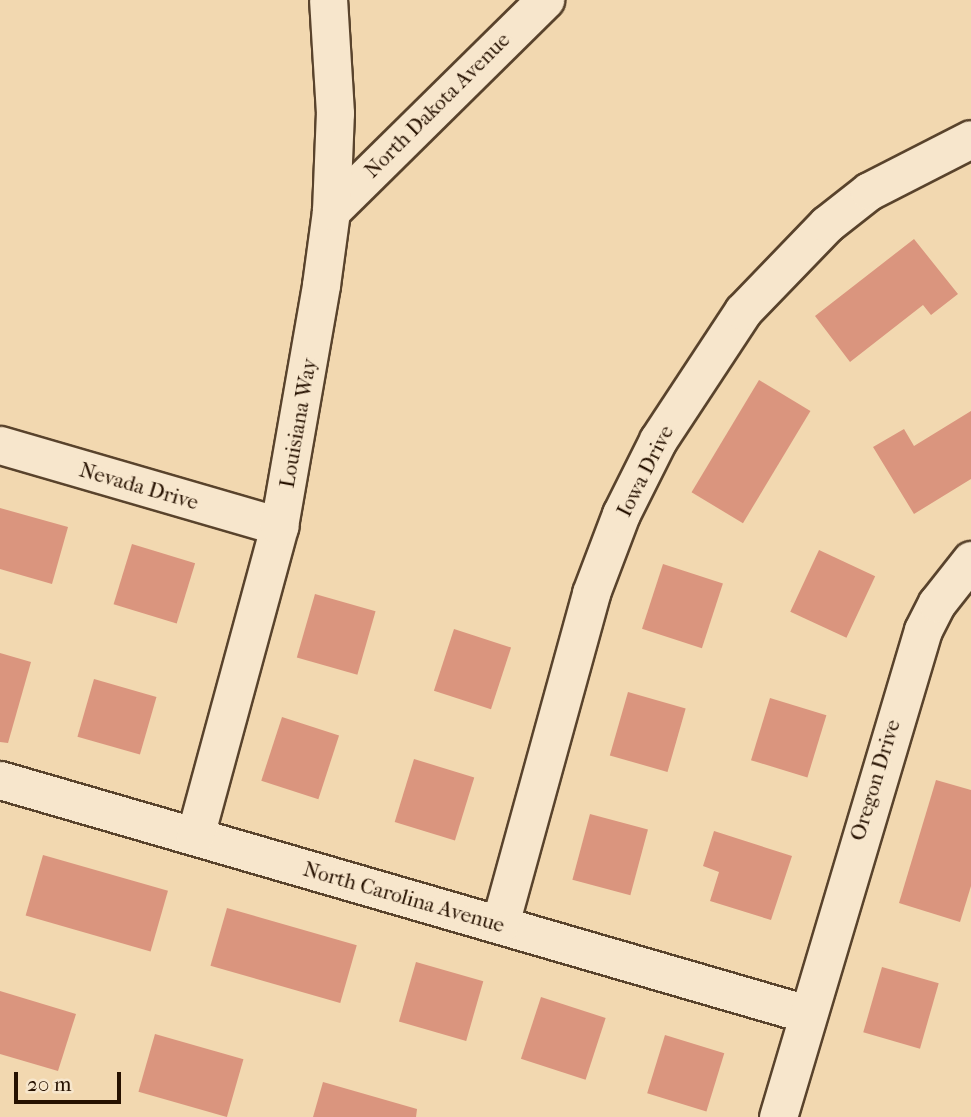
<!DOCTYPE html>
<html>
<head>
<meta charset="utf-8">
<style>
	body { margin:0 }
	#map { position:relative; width:971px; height:1117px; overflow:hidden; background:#f2d8b0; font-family:"IM FELL French Canon",serif }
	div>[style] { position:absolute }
	.building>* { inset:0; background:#da957e; transform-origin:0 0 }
	.roads { filter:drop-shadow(2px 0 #59432c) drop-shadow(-2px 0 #59432c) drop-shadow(0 2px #59432c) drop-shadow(0 -2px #59432c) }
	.minor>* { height:37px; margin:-18.5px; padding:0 18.5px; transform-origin:18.5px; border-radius:18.5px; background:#f7e6cc }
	span { translate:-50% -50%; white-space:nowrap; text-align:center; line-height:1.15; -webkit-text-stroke:7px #f7e6cc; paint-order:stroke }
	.street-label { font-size:21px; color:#261100 }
	.scale { position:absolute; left:14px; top:1072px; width:107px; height:32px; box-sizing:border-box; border:4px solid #261100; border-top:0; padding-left:9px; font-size:21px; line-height:24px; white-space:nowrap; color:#261100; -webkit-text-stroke:5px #f7e6cc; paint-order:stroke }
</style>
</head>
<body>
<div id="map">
	<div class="building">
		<i style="clip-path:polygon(914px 239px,958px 294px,931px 315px,923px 305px,850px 362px,815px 316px)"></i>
		<i style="left:759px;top:380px;width:60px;height:131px;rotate:31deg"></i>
		<i style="clip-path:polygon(971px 411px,971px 479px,914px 514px,873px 447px,904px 429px,914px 446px)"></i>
		<i style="clip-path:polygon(0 508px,68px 527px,52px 584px,0 569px)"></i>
		<i style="left:132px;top:544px;width:66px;height:63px;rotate:17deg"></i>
		<i style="left:819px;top:550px;width:62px;height:68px;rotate:25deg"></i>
		<i style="left:663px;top:564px;width:63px;height:68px;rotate:18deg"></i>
		<i style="left:315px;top:594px;width:63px;height:66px;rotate:16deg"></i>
		<i style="left:454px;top:629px;width:60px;height:65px;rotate:18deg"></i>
		<i style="clip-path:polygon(0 653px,31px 662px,8px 743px,0 742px)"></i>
		<i style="left:94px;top:679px;width:65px;height:60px;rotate:16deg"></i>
		<i style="left:628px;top:692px;width:60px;height:66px;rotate:16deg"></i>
		<i style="left:770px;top:698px;width:59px;height:65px;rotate:17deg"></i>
		<i style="left:282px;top:717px;width:60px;height:67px;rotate:18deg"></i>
		<i style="left:414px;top:759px;width:63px;height:66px;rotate:17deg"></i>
		<i style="clip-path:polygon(936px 780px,971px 790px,971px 886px,960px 922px,899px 903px)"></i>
		<i style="left:590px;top:814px;width:60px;height:68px;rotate:15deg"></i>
		<i style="clip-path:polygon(714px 831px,792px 856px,771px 920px,710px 901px,719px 872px,703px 866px)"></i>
		<i style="left:43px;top:855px;width:130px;height:63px;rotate:16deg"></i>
		<i style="left:227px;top:908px;width:135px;height:60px;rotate:16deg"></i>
		<i style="left:416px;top:962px;width:70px;height:62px;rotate:16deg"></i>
		<i style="left:882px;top:967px;width:59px;height:68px;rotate:16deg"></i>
		<i style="clip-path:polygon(0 991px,76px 1014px,58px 1071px,0 1054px)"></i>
		<i style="left:541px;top:997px;width:68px;height:65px;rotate:18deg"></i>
		<i style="left:155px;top:1034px;width:92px;height:60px;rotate:16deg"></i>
		<i style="left:665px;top:1035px;width:62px;height:61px;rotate:17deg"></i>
		<i style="clip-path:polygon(323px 1082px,417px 1109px,416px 1117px,313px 1117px)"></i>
	</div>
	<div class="roads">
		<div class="minor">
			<i style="left:331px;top:211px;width:301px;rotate:-44.6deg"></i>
			<i style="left:0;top:445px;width:291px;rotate:16.2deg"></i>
			<i style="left:0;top:780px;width:840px;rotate:16.17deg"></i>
			<i style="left:195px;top:836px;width:321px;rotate:-74.8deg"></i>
			<i style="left:279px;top:526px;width:245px;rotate:-80.1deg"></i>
			<i style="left:321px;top:285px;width:75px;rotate:-82.3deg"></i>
			<i style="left:331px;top:211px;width:98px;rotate:-87.7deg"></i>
			<i style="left:335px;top:113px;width:113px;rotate:-93.5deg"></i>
			<i style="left:500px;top:924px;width:343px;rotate:-74.6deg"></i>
			<i style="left:591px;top:593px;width:85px;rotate:-69.2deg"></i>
			<i style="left:621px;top:514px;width:83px;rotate:-63.4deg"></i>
			<i style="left:658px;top:440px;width:154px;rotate:-56.6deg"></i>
			<i style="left:743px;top:311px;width:121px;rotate:-46deg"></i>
			<i style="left:827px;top:224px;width:53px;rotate:-38.2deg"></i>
			<i style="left:869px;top:191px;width:114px;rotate:-27deg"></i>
			<i style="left:778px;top:1117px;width:508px;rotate:-73.42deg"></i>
			<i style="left:923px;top:630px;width:30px;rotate:-63deg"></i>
			<i style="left:937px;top:603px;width:55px;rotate:-51.7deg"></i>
		</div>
	</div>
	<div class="street-label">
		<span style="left:437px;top:105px;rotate:-45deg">North Dakota Avenue</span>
		<span style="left:298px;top:423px;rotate:-80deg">Louisiana Way</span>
		<span style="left:645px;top:471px;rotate:-63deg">Iowa Drive</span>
		<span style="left:139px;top:486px;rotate:16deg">Nevada Drive</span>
		<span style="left:875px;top:780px;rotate:-73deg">Oregon Drive</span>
		<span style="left:404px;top:897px;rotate:16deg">North Carolina Avenue</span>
	</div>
	<div class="scale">20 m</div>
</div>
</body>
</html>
